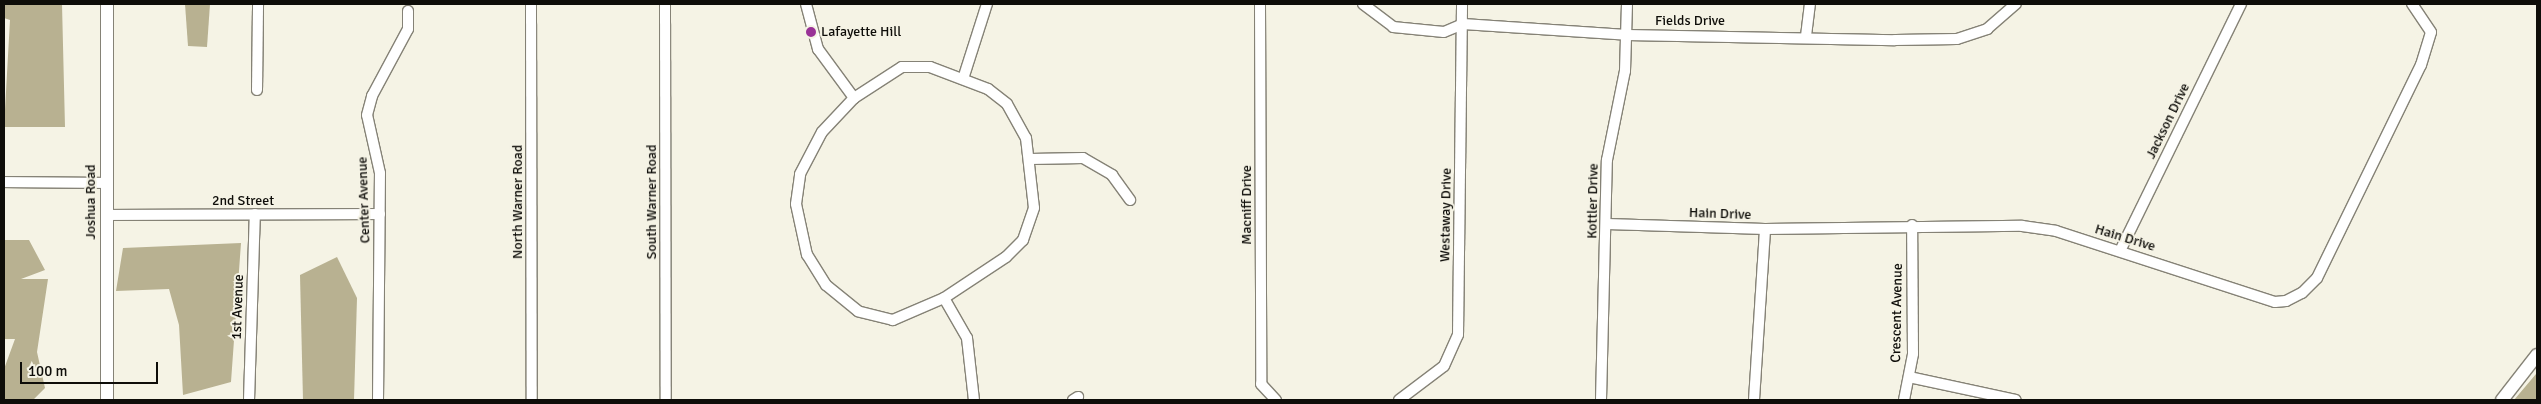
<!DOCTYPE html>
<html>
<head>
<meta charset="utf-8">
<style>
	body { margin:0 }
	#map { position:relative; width:2541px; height:404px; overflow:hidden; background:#f5f3e5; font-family:Signika,sans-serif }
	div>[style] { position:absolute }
	.forest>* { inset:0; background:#b8b191 }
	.roads { filter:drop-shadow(1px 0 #858276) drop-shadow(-1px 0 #858276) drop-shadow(0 1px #858276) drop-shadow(0 -1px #858276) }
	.minor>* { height:10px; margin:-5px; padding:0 5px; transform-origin:5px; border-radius:5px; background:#fff }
	.major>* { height:12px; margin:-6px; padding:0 6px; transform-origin:6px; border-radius:6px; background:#fff }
	.dots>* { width:14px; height:14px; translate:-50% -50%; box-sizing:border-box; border:2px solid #f5f3e5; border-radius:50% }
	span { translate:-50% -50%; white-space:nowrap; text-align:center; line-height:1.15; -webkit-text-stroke:4px #f5f3e5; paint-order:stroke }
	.street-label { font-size:14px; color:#0e0d09 }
	.poi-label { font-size:14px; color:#0e0d09 }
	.left { translate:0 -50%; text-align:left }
	.frame { position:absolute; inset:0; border:5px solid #0e0d09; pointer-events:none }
	.scale { position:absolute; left:20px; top:362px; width:138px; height:22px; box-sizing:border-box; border:2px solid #0e0d09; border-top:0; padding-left:6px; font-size:15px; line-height:18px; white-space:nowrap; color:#0e0d09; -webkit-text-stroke:4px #f5f3e5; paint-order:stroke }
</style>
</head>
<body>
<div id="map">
	<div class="forest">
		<i style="clip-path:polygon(4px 4px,62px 4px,65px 127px,4px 127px,10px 20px,4px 18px)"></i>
		<i style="clip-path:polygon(185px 4px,210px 4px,207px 47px,188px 46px)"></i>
		<i style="clip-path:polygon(4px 240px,29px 240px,45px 270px,21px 279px,48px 279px,37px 352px,45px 388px,33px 400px,4px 400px,4px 369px,15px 339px,4px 339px)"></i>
		<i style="clip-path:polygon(241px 243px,231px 382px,183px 395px,179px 325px,169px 289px,116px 291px,123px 248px)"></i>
		<i style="clip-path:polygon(337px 257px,357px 298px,354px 400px,303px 400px,300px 275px)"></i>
		<i style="clip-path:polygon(2537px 372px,2537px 400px,2514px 400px,2536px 374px)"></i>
	</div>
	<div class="roads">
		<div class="minor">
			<i style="left:531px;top:4px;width:396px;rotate:89.9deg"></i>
			<i style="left:665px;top:4px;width:396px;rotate:89.9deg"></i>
			<i style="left:806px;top:4px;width:47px;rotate:75.1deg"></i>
			<i style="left:818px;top:49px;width:61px;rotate:53.7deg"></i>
			<i style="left:1260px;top:4px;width:380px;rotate:89.8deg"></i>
			<i style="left:1261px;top:384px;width:22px;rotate:47deg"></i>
			<i style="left:1363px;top:4px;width:38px;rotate:37deg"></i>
			<i style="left:1393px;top:27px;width:51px;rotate:5.6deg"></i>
			<i style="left:1444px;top:32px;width:21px;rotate:-23deg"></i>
			<i style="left:1463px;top:24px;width:164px;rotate:3.8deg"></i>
			<i style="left:1627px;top:35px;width:268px;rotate:1.1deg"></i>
			<i style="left:1895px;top:40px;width:62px;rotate:-0.9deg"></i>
			<i style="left:1957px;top:39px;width:32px;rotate:-18deg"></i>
			<i style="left:1987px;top:29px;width:38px;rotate:-41deg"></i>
			<i style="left:1806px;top:36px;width:32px;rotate:-83deg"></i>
			<i style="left:902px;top:67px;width:28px"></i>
			<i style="left:930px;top:67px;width:62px;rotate:20.8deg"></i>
			<i style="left:988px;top:89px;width:24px;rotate:38deg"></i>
			<i style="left:1007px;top:104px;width:39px;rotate:61deg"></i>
			<i style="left:1026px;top:138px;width:70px;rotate:83.5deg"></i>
			<i style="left:1034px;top:208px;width:34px;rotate:109deg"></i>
			<i style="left:1023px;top:240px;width:24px;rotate:135deg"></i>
			<i style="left:1006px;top:257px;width:74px;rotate:146.5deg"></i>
			<i style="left:944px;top:298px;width:56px;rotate:156.7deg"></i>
			<i style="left:893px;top:320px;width:36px;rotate:-166deg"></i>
			<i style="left:858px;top:311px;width:41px;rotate:-140.9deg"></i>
			<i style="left:826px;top:285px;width:36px;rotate:-122deg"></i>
			<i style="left:807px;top:255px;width:52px;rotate:-102.2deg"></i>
			<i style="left:796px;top:204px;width:30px;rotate:-82deg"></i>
			<i style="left:800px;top:174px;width:47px;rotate:-62.4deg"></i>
			<i style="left:822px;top:132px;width:47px;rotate:-46.7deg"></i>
			<i style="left:854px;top:98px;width:57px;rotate:-32.9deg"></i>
			<i style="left:963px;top:79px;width:79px;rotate:-72.3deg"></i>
			<i style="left:257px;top:90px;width:86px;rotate:-89.3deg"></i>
			<i style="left:1030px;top:159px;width:53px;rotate:-1.1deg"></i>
			<i style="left:1083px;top:158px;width:34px;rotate:30deg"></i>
			<i style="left:1112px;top:175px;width:31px;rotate:54deg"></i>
			<i style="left:4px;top:182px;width:102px;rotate:0.6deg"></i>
			<i style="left:106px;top:215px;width:274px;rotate:-0.2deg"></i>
			<i style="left:1607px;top:224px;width:158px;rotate:1.8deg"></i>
			<i style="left:1765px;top:229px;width:257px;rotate:-0.7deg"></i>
			<i style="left:2022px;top:226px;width:34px;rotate:8deg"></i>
			<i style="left:2056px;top:231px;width:230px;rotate:18deg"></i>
			<i style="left:2275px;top:302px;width:11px;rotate:-5deg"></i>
			<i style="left:2286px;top:301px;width:18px;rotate:-27deg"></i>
			<i style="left:2302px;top:293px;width:21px;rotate:-45deg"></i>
			<i style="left:2317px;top:278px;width:237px;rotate:-64deg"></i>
			<i style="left:2421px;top:65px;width:34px;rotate:-73deg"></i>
			<i style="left:2431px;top:32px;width:34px;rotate:-124deg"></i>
			<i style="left:2120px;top:251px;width:275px;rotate:-63.9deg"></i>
			<i style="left:944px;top:298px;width:46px;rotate:60.1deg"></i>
			<i style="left:967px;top:338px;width:62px;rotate:83.6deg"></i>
			<i style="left:1909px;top:377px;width:109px;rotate:12.1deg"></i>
			<i style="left:249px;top:400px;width:186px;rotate:-88.2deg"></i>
			<i style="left:378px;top:400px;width:227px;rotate:-89.5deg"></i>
			<i style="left:380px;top:173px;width:59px;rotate:-102.6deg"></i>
			<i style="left:367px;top:115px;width:20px;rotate:-75deg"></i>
			<i style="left:372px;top:96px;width:76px;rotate:-61.8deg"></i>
			<i style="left:408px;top:29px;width:18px;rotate:-90deg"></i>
			<i style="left:1073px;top:400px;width:6px;rotate:-31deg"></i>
			<i style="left:1399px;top:400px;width:56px;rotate:-37.1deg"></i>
			<i style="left:1444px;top:366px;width:34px;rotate:-66deg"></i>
			<i style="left:1458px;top:335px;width:331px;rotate:-89.3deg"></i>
			<i style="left:1601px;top:400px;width:240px;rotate:-88.6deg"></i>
			<i style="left:1607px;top:160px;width:91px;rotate:-78.6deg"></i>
			<i style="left:1625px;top:71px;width:67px;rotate:-88.3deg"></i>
			<i style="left:1754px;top:400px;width:171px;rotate:-86.3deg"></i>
			<i style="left:1904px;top:400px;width:47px;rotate:-78.9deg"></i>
			<i style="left:1913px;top:354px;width:129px;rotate:-90.4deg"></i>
		</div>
		<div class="major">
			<i style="left:107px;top:400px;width:396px;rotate:-90deg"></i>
			<i style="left:2502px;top:400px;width:57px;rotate:-52.1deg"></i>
		</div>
	</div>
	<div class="dots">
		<i style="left:811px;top:32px;background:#993297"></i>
	</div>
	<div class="street-label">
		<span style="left:1690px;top:21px">Fields Drive</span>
		<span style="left:2168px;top:121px;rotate:-64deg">Jackson Drive</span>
		<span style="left:364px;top:200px;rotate:-92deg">Center Avenue</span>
		<span style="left:243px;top:201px">2nd Street</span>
		<span style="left:1593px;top:201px;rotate:-89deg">Kottler Drive</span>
		<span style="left:91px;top:202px;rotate:-90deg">Joshua Road</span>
		<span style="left:518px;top:202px;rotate:-90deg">North Warner Road</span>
		<span style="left:652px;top:202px;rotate:-90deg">South Warner Road</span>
		<span style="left:1247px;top:205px;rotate:-90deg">Macniff Drive</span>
		<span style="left:1720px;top:214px;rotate:2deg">Hain Drive</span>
		<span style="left:1446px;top:215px;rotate:-89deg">Westaway Drive</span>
		<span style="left:2125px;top:238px;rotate:17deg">Hain Drive</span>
		<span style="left:238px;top:307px;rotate:-88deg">1st Avenue</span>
		<span style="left:1897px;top:313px;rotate:-89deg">Crescent Avenue</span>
	</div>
	<div class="poi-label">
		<span class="left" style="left:821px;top:32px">Lafayette Hill</span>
	</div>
	<div class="frame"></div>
	<div class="scale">100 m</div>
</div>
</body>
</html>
